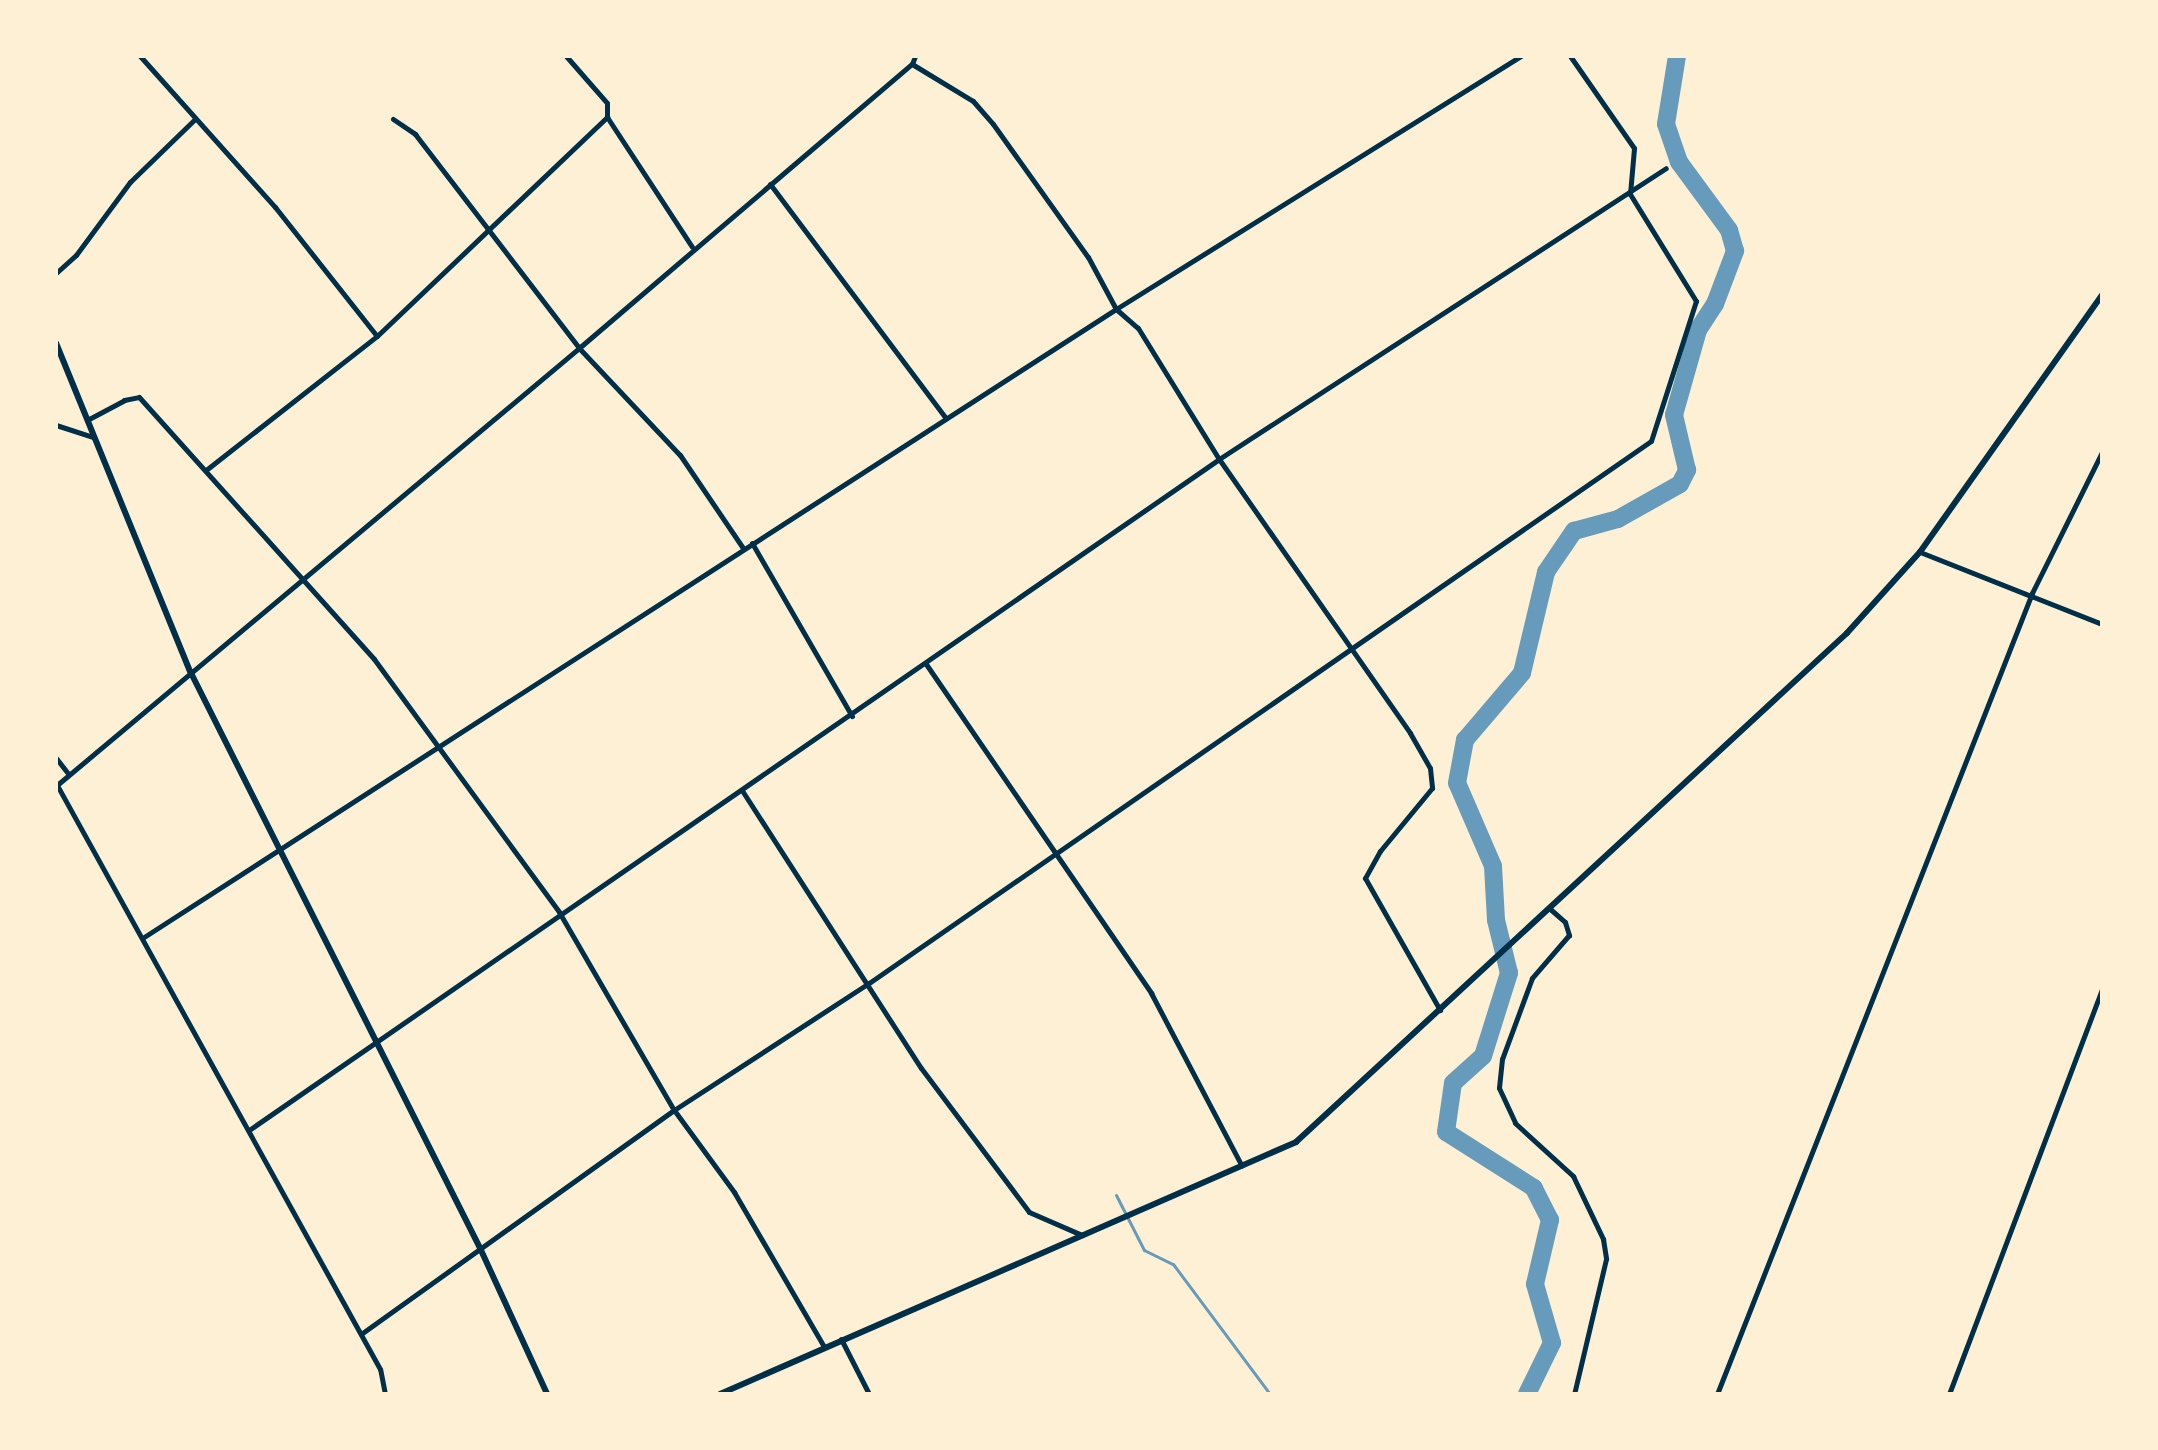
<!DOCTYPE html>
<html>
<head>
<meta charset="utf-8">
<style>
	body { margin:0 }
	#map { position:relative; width:2158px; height:1450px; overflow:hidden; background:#fdf0d5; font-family:"Work Sans",sans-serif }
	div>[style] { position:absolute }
	.stream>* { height:3px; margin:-1.5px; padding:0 1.5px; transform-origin:1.5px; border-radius:1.5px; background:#669bbc }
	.river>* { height:18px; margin:-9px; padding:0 9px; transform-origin:9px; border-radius:9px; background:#669bbc }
	.minor>* { height:5px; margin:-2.5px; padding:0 2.5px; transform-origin:2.5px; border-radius:2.5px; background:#003049 }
	.tertiary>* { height:6px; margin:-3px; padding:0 3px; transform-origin:3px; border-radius:3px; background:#003049 }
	span { translate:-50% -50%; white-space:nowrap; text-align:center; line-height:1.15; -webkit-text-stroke:7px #fdf0d5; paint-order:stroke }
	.frame { position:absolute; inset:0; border:58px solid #fdf0d5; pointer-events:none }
</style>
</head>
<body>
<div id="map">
	<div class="stream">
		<i style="left:1116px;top:1195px;width:62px;rotate:63deg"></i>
		<i style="left:1144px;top:1250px;width:32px;rotate:26deg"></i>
		<i style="left:1173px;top:1264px;width:162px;rotate:53.3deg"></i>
	</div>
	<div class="river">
		<i style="left:1527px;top:1394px;width:57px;rotate:-63.9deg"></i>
		<i style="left:1552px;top:1343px;width:61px;rotate:-106.1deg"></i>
		<i style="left:1535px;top:1284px;width:66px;rotate:-76.8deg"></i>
		<i style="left:1550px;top:1220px;width:36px;rotate:-117deg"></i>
		<i style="left:1534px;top:1188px;width:104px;rotate:-147.5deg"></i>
		<i style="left:1446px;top:1132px;width:49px;rotate:-81.9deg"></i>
		<i style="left:1453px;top:1083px;width:40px;rotate:-42deg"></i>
		<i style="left:1483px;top:1056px;width:87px;rotate:-72.6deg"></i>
		<i style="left:1509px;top:973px;width:55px;rotate:-103.8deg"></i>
		<i style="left:1496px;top:920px;width:54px;rotate:-93.2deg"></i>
		<i style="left:1493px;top:866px;width:90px;rotate:-113.4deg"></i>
		<i style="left:1457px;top:783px;width:44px;rotate:-79.5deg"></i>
		<i style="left:1465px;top:740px;width:88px;rotate:-49.6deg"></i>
		<i style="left:1522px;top:673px;width:104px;rotate:-76.6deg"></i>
		<i style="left:1546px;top:572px;width:50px;rotate:-55.7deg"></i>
		<i style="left:1574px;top:531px;width:46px;rotate:-15.3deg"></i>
		<i style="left:1618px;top:519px;width:71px;rotate:-29.4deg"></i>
		<i style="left:1680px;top:484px;width:16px;rotate:-63deg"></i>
		<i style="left:1687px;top:470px;width:57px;rotate:-103.3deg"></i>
		<i style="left:1674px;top:415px;width:88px;rotate:-74.2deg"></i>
		<i style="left:1698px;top:330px;width:31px;rotate:-57deg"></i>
		<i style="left:1715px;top:304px;width:57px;rotate:-69.3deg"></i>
		<i style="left:1735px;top:251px;width:22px;rotate:-106deg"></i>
		<i style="left:1729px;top:230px;width:84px;rotate:-126.3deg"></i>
		<i style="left:1679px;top:162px;width:40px;rotate:-108.9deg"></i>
		<i style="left:1666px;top:124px;width:69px;rotate:-80.8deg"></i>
	</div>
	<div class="minor">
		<i style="left:140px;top:56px;width:203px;rotate:48.2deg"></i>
		<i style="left:275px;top:207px;width:164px;rotate:51.7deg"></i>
		<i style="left:566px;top:56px;width:62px;rotate:48.9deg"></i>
		<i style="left:607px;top:103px;width:14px;rotate:90deg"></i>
		<i style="left:607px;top:117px;width:155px;rotate:56.8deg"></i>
		<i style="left:912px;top:64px;width:71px;rotate:31.2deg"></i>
		<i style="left:973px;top:101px;width:30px;rotate:49deg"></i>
		<i style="left:993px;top:124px;width:163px;rotate:54.5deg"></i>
		<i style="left:1088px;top:257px;width:59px;rotate:61.7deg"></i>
		<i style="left:1116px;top:309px;width:29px;rotate:41deg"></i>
		<i style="left:1138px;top:328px;width:154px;rotate:58.3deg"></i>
		<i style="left:1219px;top:459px;width:334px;rotate:55.1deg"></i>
		<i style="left:1410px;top:733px;width:40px;rotate:60.3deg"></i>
		<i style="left:1430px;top:768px;width:20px;rotate:84deg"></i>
		<i style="left:1432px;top:788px;width:82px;rotate:129.5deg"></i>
		<i style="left:1380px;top:851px;width:31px;rotate:119deg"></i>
		<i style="left:1365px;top:878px;width:152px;rotate:60.4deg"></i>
		<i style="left:393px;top:119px;width:27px;rotate:34deg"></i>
		<i style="left:415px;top:134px;width:270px;rotate:52.5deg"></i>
		<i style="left:579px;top:348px;width:147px;rotate:46.7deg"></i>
		<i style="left:680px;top:455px;width:112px;rotate:55.9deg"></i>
		<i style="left:770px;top:184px;width:293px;rotate:53.1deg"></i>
		<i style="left:56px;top:273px;width:27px;rotate:-42deg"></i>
		<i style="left:76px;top:255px;width:91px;rotate:-53.5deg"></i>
		<i style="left:130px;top:182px;width:89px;rotate:-44.1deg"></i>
		<i style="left:89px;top:419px;width:40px;rotate:-28deg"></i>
		<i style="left:124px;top:400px;width:15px;rotate:-11deg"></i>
		<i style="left:139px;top:397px;width:352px;rotate:48.1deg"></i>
		<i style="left:374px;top:659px;width:313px;rotate:53.8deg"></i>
		<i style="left:559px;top:912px;width:229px;rotate:59.9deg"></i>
		<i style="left:674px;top:1110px;width:102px;rotate:53.8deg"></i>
		<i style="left:734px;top:1192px;width:177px;rotate:59.8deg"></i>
		<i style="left:56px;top:425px;width:40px;rotate:18deg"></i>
		<i style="left:206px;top:470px;width:217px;rotate:-38.1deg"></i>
		<i style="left:377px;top:336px;width:318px;rotate:-43.6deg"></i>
		<i style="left:752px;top:543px;width:200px;rotate:60deg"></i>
		<i style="left:1920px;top:552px;width:196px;rotate:21.6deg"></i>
		<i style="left:926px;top:664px;width:399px;rotate:55.6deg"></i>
		<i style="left:1151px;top:993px;width:195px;rotate:62.3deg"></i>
		<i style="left:56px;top:758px;width:18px;rotate:52deg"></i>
		<i style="left:743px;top:792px;width:328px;rotate:57.2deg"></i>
		<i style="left:921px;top:1068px;width:180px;rotate:53.1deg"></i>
		<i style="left:1029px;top:1212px;width:58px;rotate:23.5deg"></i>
		<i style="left:1549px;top:908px;width:21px;rotate:41deg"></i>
		<i style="left:1565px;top:922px;width:14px;rotate:73deg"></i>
		<i style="left:1569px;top:935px;width:57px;rotate:130.7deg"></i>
		<i style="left:1532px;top:978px;width:86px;rotate:110.3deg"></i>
		<i style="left:1502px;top:1059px;width:29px;rotate:96deg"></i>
		<i style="left:1499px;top:1088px;width:38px;rotate:65deg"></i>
		<i style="left:1515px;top:1123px;width:79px;rotate:42.4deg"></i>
		<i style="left:1573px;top:1176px;width:70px;rotate:64.5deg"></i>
		<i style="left:1603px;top:1239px;width:20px;rotate:81deg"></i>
		<i style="left:1606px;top:1259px;width:139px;rotate:103.3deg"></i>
		<i style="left:144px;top:937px;width:1157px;rotate:-32.87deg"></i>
		<i style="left:1116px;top:309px;width:478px;rotate:-32deg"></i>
		<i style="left:249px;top:1130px;width:1179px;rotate:-34.67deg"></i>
		<i style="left:1219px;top:459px;width:533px;rotate:-33.06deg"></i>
		<i style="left:361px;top:1334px;width:385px;rotate:-35.6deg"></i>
		<i style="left:674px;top:1110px;width:233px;rotate:-33.1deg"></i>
		<i style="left:869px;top:983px;width:951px;rotate:-34.73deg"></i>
		<i style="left:1651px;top:441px;width:147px;rotate:-72.2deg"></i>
		<i style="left:1696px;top:301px;width:126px;rotate:-121.7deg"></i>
		<i style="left:1630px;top:194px;width:46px;rotate:-85deg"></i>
		<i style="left:1634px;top:148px;width:112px;rotate:-124.8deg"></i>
		<i style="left:841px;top:1339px;width:62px;rotate:63deg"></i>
		<i style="left:385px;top:1394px;width:25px;rotate:-101deg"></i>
		<i style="left:380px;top:1369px;width:667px;rotate:-118.95deg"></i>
		<i style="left:57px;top:785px;width:681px;rotate:-39.93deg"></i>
		<i style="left:579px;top:348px;width:438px;rotate:-40.5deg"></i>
		<i style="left:912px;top:64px;width:9px;rotate:-69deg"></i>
		<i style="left:1717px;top:1394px;width:861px;rotate:-68.53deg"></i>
		<i style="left:2032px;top:593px;width:157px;rotate:-63.6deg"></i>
		<i style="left:1949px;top:1394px;width:433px;rotate:-69.3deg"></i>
	</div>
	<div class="tertiary">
		<i style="left:56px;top:343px;width:354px;rotate:67.8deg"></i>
		<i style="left:190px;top:671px;width:646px;rotate:63.32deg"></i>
		<i style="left:480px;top:1248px;width:161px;rotate:65.3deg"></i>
		<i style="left:720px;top:1394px;width:629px;rotate:-23.63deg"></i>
		<i style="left:1296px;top:1142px;width:750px;rotate:-42.73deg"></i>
		<i style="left:1847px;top:633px;width:109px;rotate:-48deg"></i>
		<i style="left:1920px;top:552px;width:315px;rotate:-54.7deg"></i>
	</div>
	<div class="frame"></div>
</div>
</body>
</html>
